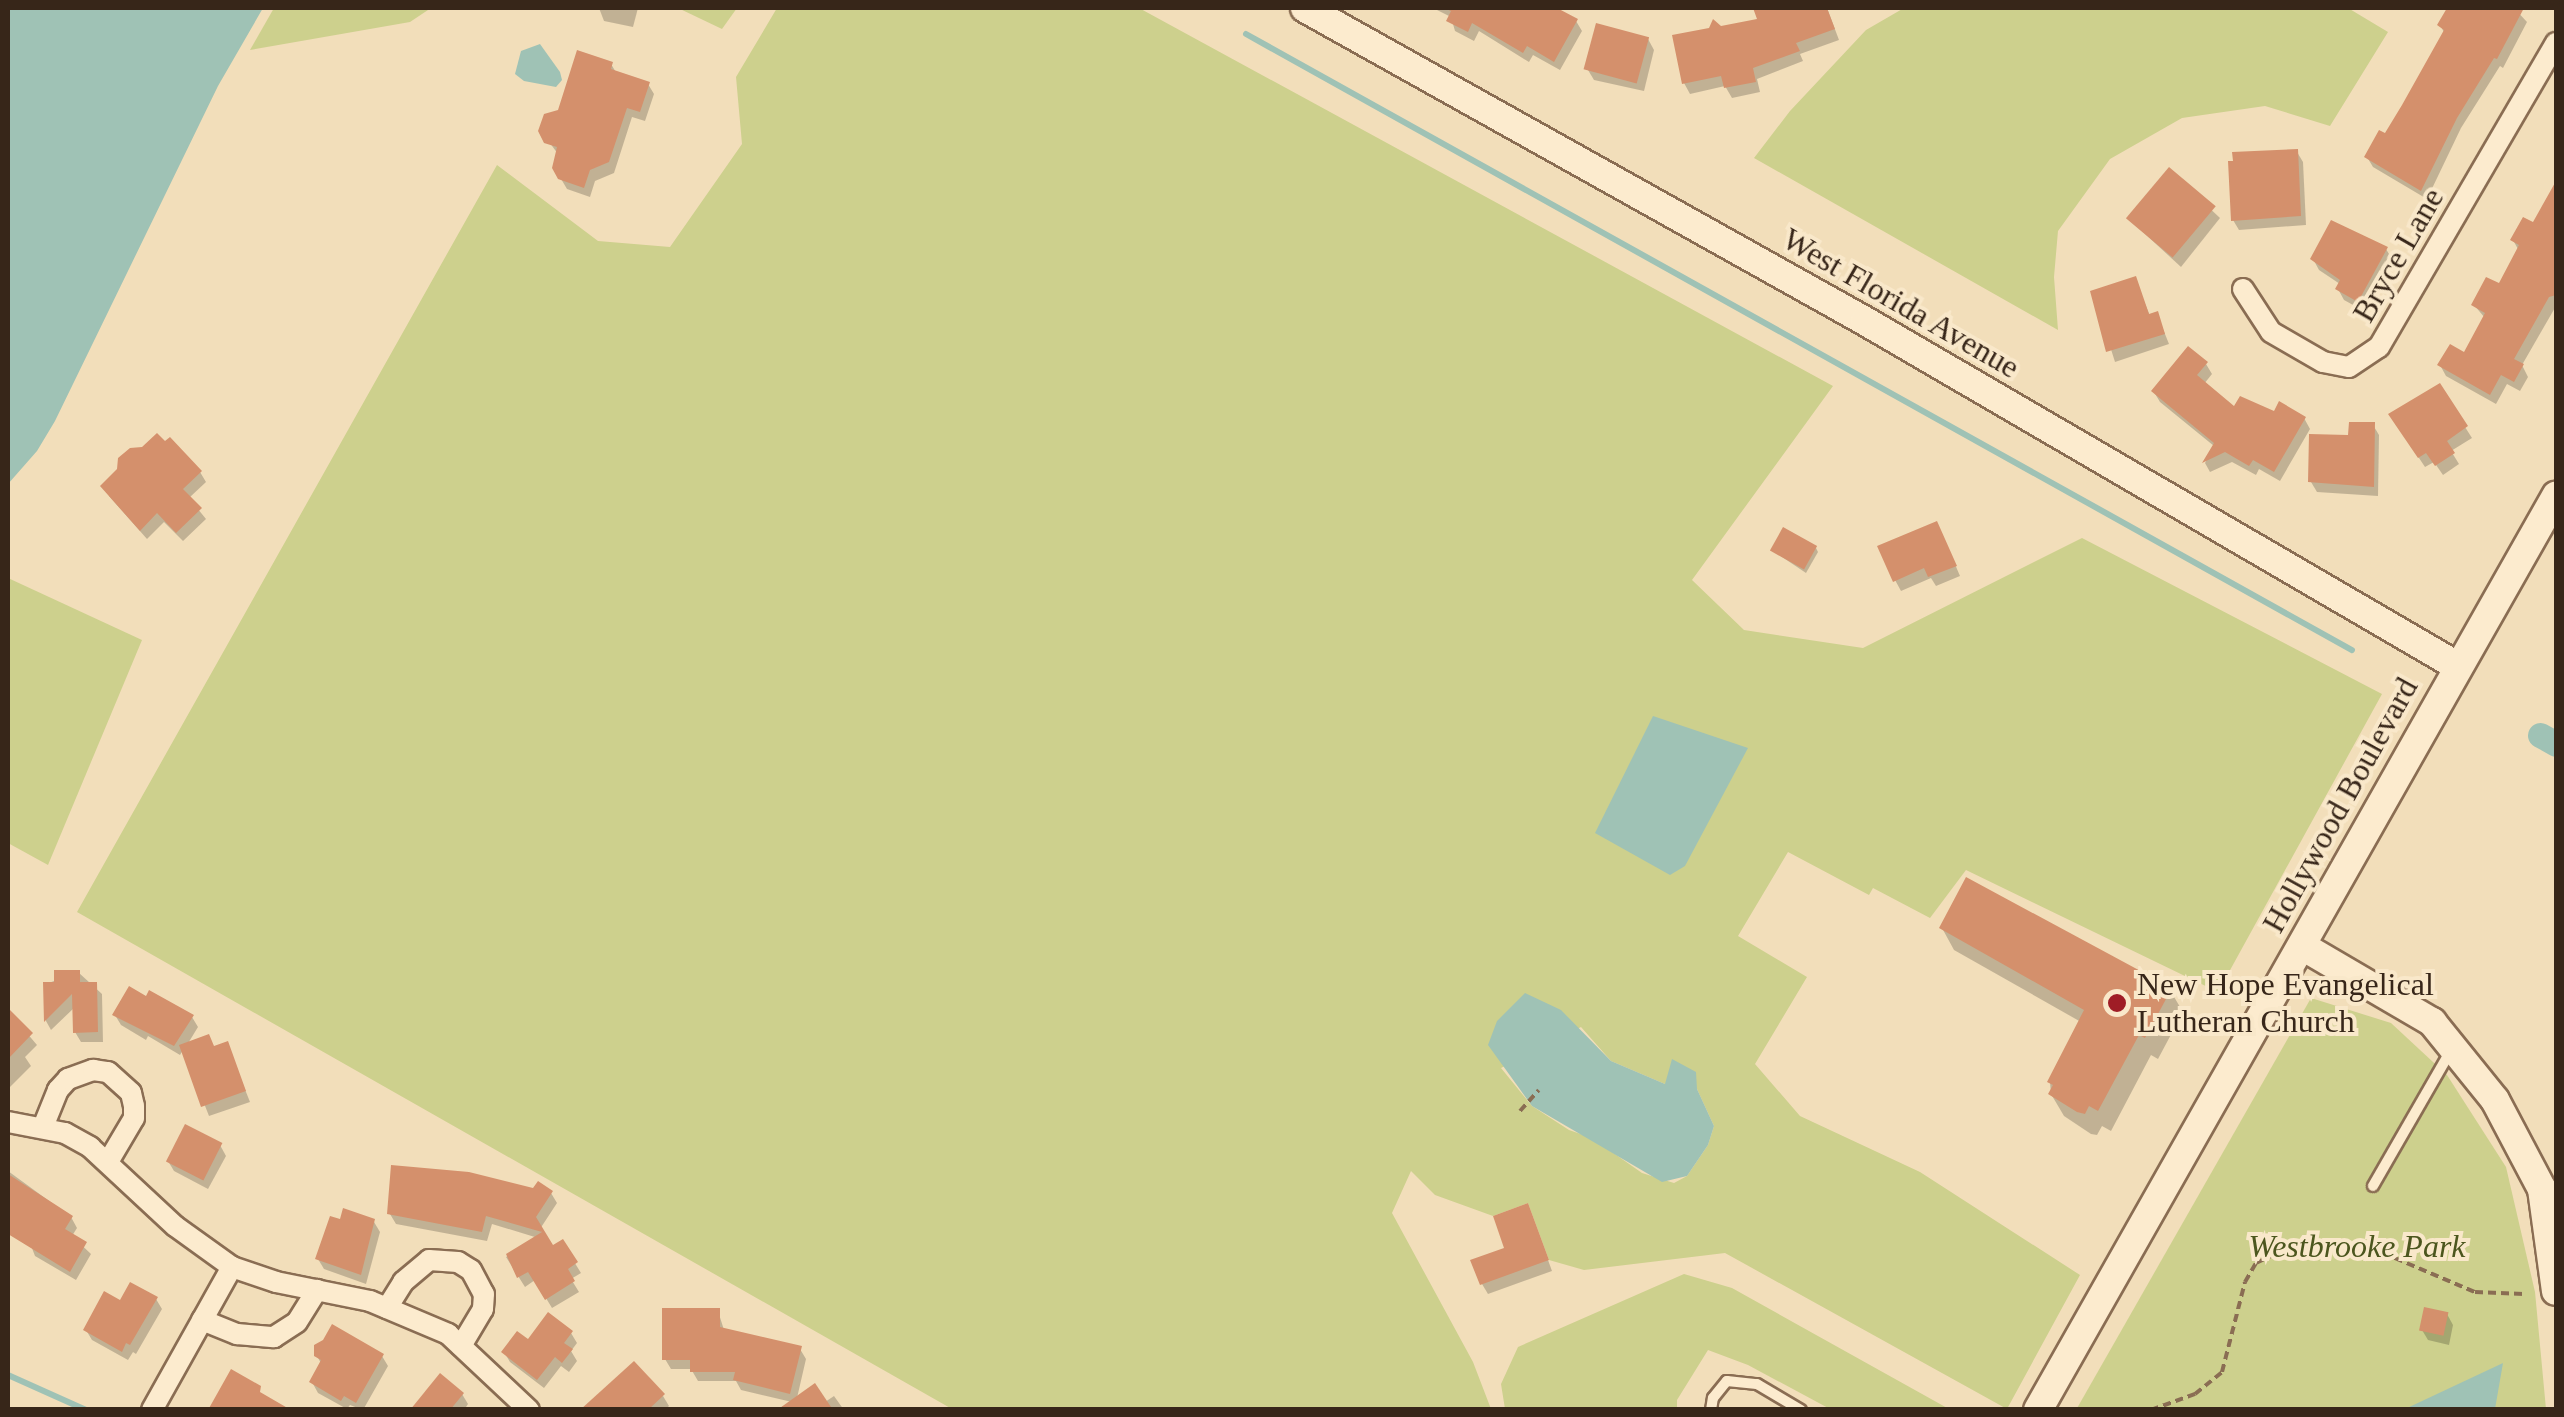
<!DOCTYPE html>
<html>
<head>
<meta charset="utf-8">
<style>
	body { margin:0 }
	#map { position:relative; width:2564px; height:1417px; overflow:hidden; background:#f2deba; font-family:Georgia,serif }
	div>[style] { position:absolute }
	.green>* { inset:0; background:#cdd08d }
	.water>* { inset:0; background:#9fc2b5 }
	.shadow>* { inset:0; background:#0003 }
	.stream>* { height:6px; margin:-3px; padding:0 3px; transform-origin:3px; border-radius:3px; background:#9fc2b5 }
	.canal>* { height:25px; margin:-12.5px; padding:0 12.5px; transform-origin:12.5px; border-radius:12.5px; background:#9fc2b5 }
	.building>* { inset:0; background:#d4906c; transform-origin:0 0 }
	.path>* { height:4px; margin-top:-2px; transform-origin:0; background:repeating-linear-gradient(90deg,#8a6d53 0 8px,transparent 0 13px) }
	.roads { filter:drop-shadow(2px 0 #8a6d53) drop-shadow(-2px 0 #8a6d53) drop-shadow(0 2px #8a6d53) drop-shadow(0 -2px #8a6d53) }
	.lane>* { height:10px; margin:-5px; padding:0 5px; transform-origin:5px; border-radius:5px; background:#fcebce }
	.street>* { height:20px; margin:-10px; padding:0 10px; transform-origin:10px; border-radius:10px; background:#fcebce }
	.secondary>* { height:28px; margin:-14px; padding:0 14px; transform-origin:14px; border-radius:14px; background:#fcebce }
	.dots>* { width:28px; height:28px; translate:-50% -50%; box-sizing:border-box; border:5px solid #f9e8ca; border-radius:50% }
	span { translate:-50% -50%; white-space:nowrap; text-align:center; line-height:1.15; -webkit-text-stroke:8px #f9e8ca; paint-order:stroke }
	.street-label { font-size:32px; color:#372619 }
	.poi-label { font-size:32px; color:#372619 }
	.left { translate:0 -50%; text-align:left }
	.park-label { font-size:32px; color:#4c561e; font-style:italic }
	.frame { position:absolute; inset:0; border:10px solid #372619; pointer-events:none }
</style>
</head>
<body>
<div id="map">
	<div class="green">
		<i style="clip-path:polygon(274px 8px,431px 8px,410px 22px,250px 50px)"></i>
		<i style="clip-path:polygon(678px 8px,737px 8px,722px 29px)"></i>
		<i style="clip-path:polygon(evenodd,777px 8px,1139px 8px,1833px 386px,1692px 580px,1744px 630px,1863px 648px,2082px 538px,2382px 694px,2218px 992px,1966px 870px,1930px 918px,1873px 888px,1869px 895px,1788px 852px,1738px 936px,1807px 977px,1755px 1064px,1800px 1116px,1920px 1172px,2080px 1275px,2007px 1409px,1725px 1253px,1584px 1270px,1549px 1260px,1528px 1203px,1493px 1216px,1435px 1195px,1411px 1171px,1392px 1213px,1473px 1362px,1491px 1409px,952px 1409px,77px 912px,497px 165px,598px 241px,670px 247px,742px 144px,736px 77px,777px 8px,1581px 1027px,1611px 1061px,1665px 1084px,1697px 1089px,1714px 1126px,1708px 1145px,1687px 1176px,1674px 1183px,1642px 1173px,1592px 1138px,1569px 1130px,1532px 1106px,1501px 1068px,1581px 1027px)"></i>
		<i style="clip-path:polygon(1904px 8px,2348px 8px,2388px 32px,2330px 126px,2265px 106px,2182px 118px,2110px 159px,2058px 231px,2054px 277px,2058px 330px,1754px 158px,1790px 111px,1866px 30px)"></i>
		<i style="clip-path:polygon(8px 578px,142px 640px,48px 865px,8px 843px)"></i>
		<i style="clip-path:polygon(2311px 998px,2391px 1023px,2447px 1075px,2506px 1167px,2535px 1292px,2546px 1409px,2076px 1410px)"></i>
		<i style="clip-path:polygon(1684px 1274px,1732px 1288px,1949px 1409px,1830px 1409px,1748px 1365px,1708px 1350px,1677px 1400px,1677px 1409px,1505px 1409px,1501px 1384px,1518px 1347px)"></i>
	</div>
	<div class="water">
		<i style="clip-path:polygon(8px 8px,263px 8px,218px 86px,55px 421px,37px 451px,8px 484px)"></i>
		<i style="clip-path:polygon(540px 44px,560px 72px,562px 80px,556px 87px,524px 81px,515px 74px,521px 51px)"></i>
		<i style="clip-path:polygon(1653px 716px,1748px 748px,1685px 866px,1670px 875px,1595px 833px)"></i>
		<i style="clip-path:polygon(1525px 993px,1561px 1010px,1611px 1061px,1665px 1084px,1672px 1059px,1696px 1072px,1697px 1089px,1714px 1126px,1708px 1145px,1687px 1176px,1662px 1182px,1532px 1106px,1488px 1045px,1497px 1021px)"></i>
		<i style="clip-path:polygon(2503px 1363px,2495px 1409px,2405px 1409px)"></i>
	</div>
	<div class="shadow">
		<i style="clip-path:polygon(599px 8px,638px 8px,633px 27px,604px 21px)"></i>
		<i style="clip-path:polygon(1433px 8px,1555px 8px,1576px 21px,1582px 31px,1560px 70px,1533px 55px,1529px 62px,1479px 31px,1474px 41px,1455px 31px,1451px 17px)"></i>
		<i style="clip-path:polygon(1756px 8px,1827px 8px,1839px 40px,1800px 54px,1803px 61px,1757px 79px,1760px 92px,1732px 98px,1725px 86px,1690px 94px,1684px 83px,1720px 29px,1760px 21px)"></i>
		<i style="clip-path:polygon(2450px 8px,2514px 8px,2527px 22px,2503px 68px,2500px 66px,2461px 128px,2427px 199px,2373px 167px,2367px 157px,2385px 136px,2445px 34px,2440px 25px)"></i>
		<i style="clip-path:polygon(1648px 39px,1654px 50px,1644px 91px,1594px 80px,1588px 70px)"></i>
		<i style="clip-path:polygon(611px 64px,617px 74px,648px 84px,654px 94px,645px 121px,632px 117px,614px 173px,595px 181px,590px 197px,567px 189px,554px 167px,558px 154px,541px 131px)"></i>
		<i style="clip-path:polygon(2297px 152px,2303px 162px,2306px 225px,2239px 230px,2233px 220px)"></i>
		<i style="clip-path:polygon(2170px 171px,2220px 218px,2181px 267px,2131px 221px)"></i>
		<i style="clip-path:polygon(2556px 186px,2556px 306px,2522px 365px,2528px 377px,2520px 391px,2507px 384px,2496px 404px,2446px 376px,2440px 365px,2466px 356px,2485px 318px,2474px 305px,2500px 287px,2519px 251px,2513px 240px,2533px 226px)"></i>
		<i style="clip-path:polygon(2386px 249px,2392px 259px,2364px 311px,2344px 300px,2338px 289px,2340px 284px,2319px 270px,2313px 259px)"></i>
		<i style="clip-path:polygon(2135px 279px,2150px 316px,2157px 314px,2169px 344px,2115px 362px,2093px 292px)"></i>
		<i style="clip-path:polygon(2206px 364px,2212px 374px,2204px 384px,2235px 410px,2304px 418px,2310px 429px,2280px 481px,2259px 469px,2256px 475px,2232px 462px,2210px 472px,2205px 463px,2214px 446px,2160px 402px,2154px 392px)"></i>
		<i style="clip-path:polygon(2439px 386px,2472px 438px,2451px 451px,2459px 464px,2443px 475px,2434px 462px,2425px 467px,2397px 425px)"></i>
		<i style="clip-path:polygon(2373px 425px,2379px 435px,2378px 496px,2317px 492px,2311px 482px,2351px 437px)"></i>
		<i style="clip-path:polygon(165px 445px,200px 472px,206px 482px,189px 498px,206px 519px,183px 541px,164px 522px,147px 539px,109px 496px)"></i>
		<i style="clip-path:polygon(1942px 534px,1960px 576px,1936px 586px,1931px 578px,1901px 591px,1895px 580px)"></i>
		<i style="clip-path:polygon(1816px 548px,1818px 552px,1806px 573px,1773px 551px)"></i>
		<i style="clip-path:polygon(1942px 928px,2170px 990px,2183px 1012px,2158px 1059px,2151px 1055px,2111px 1131px,2102px 1126px,2097px 1135px,2091px 1134px,2064px 1116px,2051px 1094px,2050px 1082px,2081px 1022px,1954px 950px)"></i>
		<i style="clip-path:polygon(78px 972px,102px 994px,103px 1042px,81px 1042px,75px 1032px,75px 1007px,51px 1030px,46px 1021px,46px 984px)"></i>
		<i style="clip-path:polygon(115px 1015px,192px 1017px,198px 1027px,187px 1045px,215px 1048px,227px 1044px,250px 1102px,209px 1116px,183px 1050px,180px 1055px,148px 1036px,146px 1040px,121px 1025px)"></i>
		<i style="clip-path:polygon(15px 1019px,37px 1045px,25px 1057px,31px 1066px,8px 1089px,8px 1027px)"></i>
		<i style="clip-path:polygon(220px 1145px,226px 1156px,208px 1189px,174px 1171px,168px 1161px)"></i>
		<i style="clip-path:polygon(8px 1171px,71px 1217px,77px 1228px,72px 1236px,91px 1254px,76px 1280px,35px 1256px,30px 1243px,8px 1231px)"></i>
		<i style="clip-path:polygon(551px 1193px,557px 1203px,540px 1229px,552px 1249px,562px 1242px,581px 1273px,571px 1279px,579px 1292px,552px 1308px,535px 1280px,525px 1287px,506px 1257px,538px 1238px,492px 1224px,487px 1241px,396px 1224px,390px 1214px)"></i>
		<i style="clip-path:polygon(1532px 1216px,1552px 1271px,1488px 1294px,1482px 1284px)"></i>
		<i style="clip-path:polygon(374px 1222px,380px 1232px,366px 1284px,324px 1269px,318px 1259px)"></i>
		<i style="clip-path:polygon(156px 1299px,162px 1309px,136px 1354px,133px 1352px,128px 1360px,92px 1340px,86px 1330px,121px 1304px)"></i>
		<i style="clip-path:polygon(718px 1311px,724px 1330px,800px 1349px,806px 1359px,797px 1398px,825px 1402px,834px 1396px,844px 1410px,781px 1410px,792px 1402px,741px 1390px,736px 1381px,698px 1381px,691px 1369px,671px 1369px,665px 1359px)"></i>
		<i style="clip-path:polygon(2447px 1314px,2453px 1325px,2449px 1345px,2428px 1340px,2422px 1330px)"></i>
		<i style="clip-path:polygon(571px 1333px,577px 1343px,571px 1351px,577px 1361px,569px 1372px,561px 1366px,544px 1388px,510px 1362px,504px 1352px)"></i>
		<i style="clip-path:polygon(317px 1356px,382px 1356px,388px 1366px,363px 1410px,350px 1405px,347px 1409px,318px 1393px,312px 1382px,322px 1365px)"></i>
		<i style="clip-path:polygon(462px 1394px,468px 1404px,464px 1410px,414px 1410px)"></i>
		<i style="clip-path:polygon(663px 1396px,669px 1406px,665px 1410px,595px 1410px)"></i>
	</div>
	<div class="stream">
		<i style="left:1246px;top:34px;width:1266px;rotate:29.12deg"></i>
		<i style="left:8px;top:1375px;width:85px;rotate:24.2deg"></i>
	</div>
	<div class="canal">
		<i style="left:2540px;top:735px;width:18px;rotate:29deg"></i>
	</div>
	<div class="building">
		<i style="clip-path:polygon(1444px 8px,1557px 8px,1578px 19px,1554px 62px,1527px 46px,1523px 53px,1472px 23px,1468px 32px,1446px 21px,1451px 11px)"></i>
		<i style="clip-path:polygon(1753px 8px,1827px 8px,1835px 29px,1796px 43px,1800px 51px,1753px 68px,1756px 82px,1724px 88px,1721px 76px,1682px 84px,1672px 35px,1709px 28px,1713px 19px,1721px 26px,1757px 19px)"></i>
		<i style="clip-path:polygon(2447px 8px,2524px 8px,2497px 59px,2494px 58px,2457px 118px,2421px 191px,2364px 157px,2379px 130px,2385px 133px,2402px 105px,2444px 30px,2437px 25px)"></i>
		<i style="left:1596px;top:23px;width:55px;height:48px;rotate:15deg"></i>
		<i style="clip-path:polygon(577px 50px,613px 62px,611px 69px,650px 82px,640px 112px,627px 108px,609px 162px,590px 170px,584px 188px,558px 179px,552px 168px,557px 147px,544px 143px,538px 131px,544px 114px,558px 110px)"></i>
		<i style="clip-path:polygon(2298px 149px,2301px 216px,2231px 221px,2228px 161px,2233px 161px,2232px 152px)"></i>
		<i style="left:2169px;top:167px;width:61px;height:67px;rotate:40deg"></i>
		<i style="clip-path:polygon(2556px 181px,2556px 295px,2549px 297px,2514px 359px,2524px 364px,2514px 382px,2501px 375px,2490px 395px,2437px 365px,2450px 344px,2464px 352px,2485px 313px,2471px 305px,2486px 277px,2499px 283px,2519px 245px,2510px 240px,2523px 217px,2533px 222px)"></i>
		<i style="clip-path:polygon(2331px 220px,2388px 247px,2358px 302px,2335px 289px,2340px 280px,2310px 259px)"></i>
		<i style="clip-path:polygon(2136px 276px,2149px 314px,2158px 311px,2165px 334px,2106px 352px,2090px 291px)"></i>
		<i style="clip-path:polygon(2188px 346px,2208px 362px,2197px 375px,2234px 406px,2240px 396px,2274px 411px,2279px 401px,2306px 417px,2274px 472px,2253px 460px,2249px 466px,2225px 452px,2202px 463px,2214px 443px,2151px 391px)"></i>
		<i style="clip-path:polygon(2440px 383px,2468px 426px,2447px 441px,2455px 453px,2435px 466px,2426px 453px,2418px 458px,2388px 414px)"></i>
		<i style="clip-path:polygon(2349px 422px,2375px 422px,2374px 487px,2308px 482px,2309px 434px,2348px 435px)"></i>
		<i style="clip-path:polygon(157px 433px,165px 441px,170px 437px,202px 471px,183px 489px,202px 508px,176px 533px,157px 513px,140px 531px,100px 486px,117px 469px,118px 458px,130px 448px,142px 447px)"></i>
		<i style="clip-path:polygon(1937px 521px,1957px 566px,1928px 577px,1924px 568px,1893px 582px,1877px 546px)"></i>
		<i style="left:1783px;top:527px;width:39px;height:27px;rotate:29deg"></i>
		<i style="clip-path:polygon(1966px 877px,2172px 988px,2145px 1038px,2139px 1035px,2098px 1111px,2089px 1106px,2085px 1114px,2077px 1112px,2048px 1094px,2053px 1085px,2047px 1082px,2084px 1010px,1939px 928px)"></i>
		<i style="clip-path:polygon(54px 970px,80px 970px,80px 982px,97px 982px,98px 1032px,73px 1033px,72px 994px,44px 1022px,43px 982px,54px 982px)"></i>
		<i style="clip-path:polygon(129px 986px,146px 996px,149px 990px,194px 1015px,174px 1046px,112px 1015px)"></i>
		<i style="clip-path:polygon(8px 1008px,33px 1033px,8px 1059px)"></i>
		<i style="clip-path:polygon(209px 1034px,214px 1046px,228px 1041px,246px 1091px,201px 1107px,179px 1045px)"></i>
		<i style="left:185px;top:1124px;width:42px;height:42px;rotate:27deg"></i>
		<i style="clip-path:polygon(391px 1165px,469px 1172px,533px 1188px,538px 1181px,553px 1191px,536px 1217px,553px 1245px,563px 1239px,578px 1262px,568px 1269px,575px 1281px,545px 1300px,528px 1272px,517px 1278px,506px 1254px,542px 1232px,486px 1216px,482px 1232px,387px 1214px)"></i>
		<i style="clip-path:polygon(8px 1174px,73px 1216px,65px 1229px,87px 1242px,70px 1272px,8px 1234px)"></i>
		<i style="clip-path:polygon(1528px 1203px,1549px 1260px,1480px 1285px,1470px 1260px,1504px 1248px,1493px 1216px)"></i>
		<i style="clip-path:polygon(343px 1208px,375px 1219px,361px 1275px,315px 1259px,330px 1216px,340px 1219px)"></i>
		<i style="clip-path:polygon(130px 1282px,158px 1297px,130px 1345px,126px 1343px,122px 1352px,83px 1330px,104px 1291px,120px 1300px)"></i>
		<i style="left:2424px;top:1307px;width:25px;height:24px;rotate:12deg"></i>
		<i style="clip-path:polygon(662px 1308px,720px 1308px,720px 1327px,802px 1346px,790px 1394px,733px 1380px,735px 1372px,690px 1372px,690px 1360px,662px 1360px)"></i>
		<i style="clip-path:polygon(548px 1312px,573px 1331px,564px 1343px,573px 1349px,562px 1363px,555px 1357px,537px 1380px,501px 1352px,517px 1331px,528px 1339px)"></i>
		<i style="clip-path:polygon(332px 1324px,384px 1354px,356px 1403px,344px 1396px,341px 1401px,309px 1382px,321px 1360px,314px 1356px,314px 1345px,323px 1340px)"></i>
		<i style="clip-path:polygon(634px 1361px,665px 1394px,648px 1410px,580px 1410px)"></i>
		<i style="clip-path:polygon(231px 1369px,261px 1386px,260px 1392px,291px 1410px,208px 1410px)"></i>
		<i style="clip-path:polygon(440px 1373px,464px 1393px,450px 1410px,410px 1410px)"></i>
		<i style="clip-path:polygon(815px 1383px,833px 1410px,777px 1410px)"></i>
	</div>
	<div class="path">
		<i style="left:1520px;top:1111px;width:28px;rotate:-48deg"></i>
		<i style="left:2151px;top:1410px;width:47px;rotate:-20deg"></i>
		<i style="left:2195px;top:1394px;width:35px;rotate:-39deg"></i>
		<i style="left:2222px;top:1372px;width:93px;rotate:-75.7deg"></i>
		<i style="left:2245px;top:1282px;width:22px;rotate:-60deg"></i>
		<i style="left:2256px;top:1263px;width:38px;rotate:-25deg"></i>
		<i style="left:2291px;top:1247px;width:92px;rotate:3.7deg"></i>
		<i style="left:2383px;top:1253px;width:100px;rotate:23deg"></i>
		<i style="left:2475px;top:1292px;width:49px;rotate:2.3deg"></i>
	</div>
	<div class="roads">
		<div class="lane">
			<i style="left:2373px;top:1186px;width:155px;rotate:-60.1deg"></i>
			<i style="left:1711px;top:1410px;width:12px;rotate:-81deg"></i>
			<i style="left:1713px;top:1398px;width:22px;rotate:-51deg"></i>
			<i style="left:1727px;top:1381px;width:30px;rotate:6deg"></i>
			<i style="left:1757px;top:1384px;width:51px;rotate:30.6deg"></i>
		</div>
		<div class="street">
			<i style="left:2243px;top:289px;width:51px;rotate:56.9deg"></i>
			<i style="left:2271px;top:332px;width:60px;rotate:30deg"></i>
			<i style="left:2323px;top:362px;width:26px;rotate:11deg"></i>
			<i style="left:2349px;top:367px;width:36px;rotate:-34deg"></i>
			<i style="left:2379px;top:347px;width:352px;rotate:-59.8deg"></i>
			<i style="left:8px;top:1122px;width:58px;rotate:10.9deg"></i>
			<i style="left:65px;top:1133px;width:29px;rotate:29deg"></i>
			<i style="left:90px;top:1147px;width:116px;rotate:42.9deg"></i>
			<i style="left:175px;top:1226px;width:70px;rotate:35.7deg"></i>
			<i style="left:232px;top:1267px;width:46px;rotate:18.8deg"></i>
			<i style="left:276px;top:1282px;width:96px;rotate:11.4deg"></i>
			<i style="left:370px;top:1301px;width:85px;rotate:22.9deg"></i>
			<i style="left:448px;top:1334px;width:111px;rotate:43.2deg"></i>
			<i style="left:43px;top:1127px;width:40px;rotate:-68deg"></i>
			<i style="left:58px;top:1090px;width:15px;rotate:-48deg"></i>
			<i style="left:68px;top:1079px;width:27px;rotate:-20deg"></i>
			<i style="left:93px;top:1070px;width:15px;rotate:8deg"></i>
			<i style="left:108px;top:1072px;width:31px;rotate:42deg"></i>
			<i style="left:131px;top:1093px;width:13px;rotate:77deg"></i>
			<i style="left:134px;top:1106px;width:12px;rotate:90deg"></i>
			<i style="left:134px;top:1118px;width:51px;rotate:120.6deg"></i>
			<i style="left:387px;top:1308px;width:31px;rotate:-58deg"></i>
			<i style="left:403px;top:1282px;width:34px;rotate:-40deg"></i>
			<i style="left:429px;top:1260px;width:29px;rotate:4deg"></i>
			<i style="left:458px;top:1262px;width:15px;rotate:32deg"></i>
			<i style="left:471px;top:1270px;width:27px;rotate:62deg"></i>
			<i style="left:484px;top:1294px;width:15px;rotate:94deg"></i>
			<i style="left:483px;top:1309px;width:43px;rotate:120.7deg"></i>
			<i style="left:202px;top:1320px;width:38px;rotate:22deg"></i>
			<i style="left:237px;top:1334px;width:37px;rotate:5deg"></i>
			<i style="left:274px;top:1337px;width:27px;rotate:-33deg"></i>
			<i style="left:297px;top:1322px;width:38px;rotate:-58deg"></i>
			<i style="left:152px;top:1410px;width:164px;rotate:-60.8deg"></i>
		</div>
		<div class="secondary">
			<i style="left:1305px;top:8px;width:642px;rotate:29.2deg"></i>
			<i style="left:1865px;top:321px;width:687px;rotate:30.22deg"></i>
			<i style="left:2302px;top:946px;width:151px;rotate:30.3deg"></i>
			<i style="left:2432px;top:1022px;width:100px;rotate:51.1deg"></i>
			<i style="left:2495px;top:1100px;width:101px;rotate:62.2deg"></i>
			<i style="left:2542px;top:1189px;width:103px;rotate:82.2deg"></i>
			<i style="left:2038px;top:1410px;width:1051px;rotate:-60.46deg"></i>
		</div>
	</div>
	<div class="dots">
		<i style="left:2117px;top:1003px;background:#9f1d26"></i>
	</div>
	<div class="street-label">
		<span style="left:2398px;top:255px;rotate:-60deg">Bryce Lane</span>
		<span style="left:1901px;top:303px;rotate:30deg">West Florida Avenue</span>
		<span style="left:2340px;top:805px;rotate:-61deg">Hollywood Boulevard</span>
	</div>
	<div class="poi-label">
		<span class="left" style="left:2137px;top:1003px">New Hope Evangelical<br>Lutheran Church</span>
	</div>
	<div class="park-label">
		<span style="left:2357px;top:1246px">Westbrooke Park</span>
	</div>
	<div class="frame"></div>
</div>
</body>
</html>
